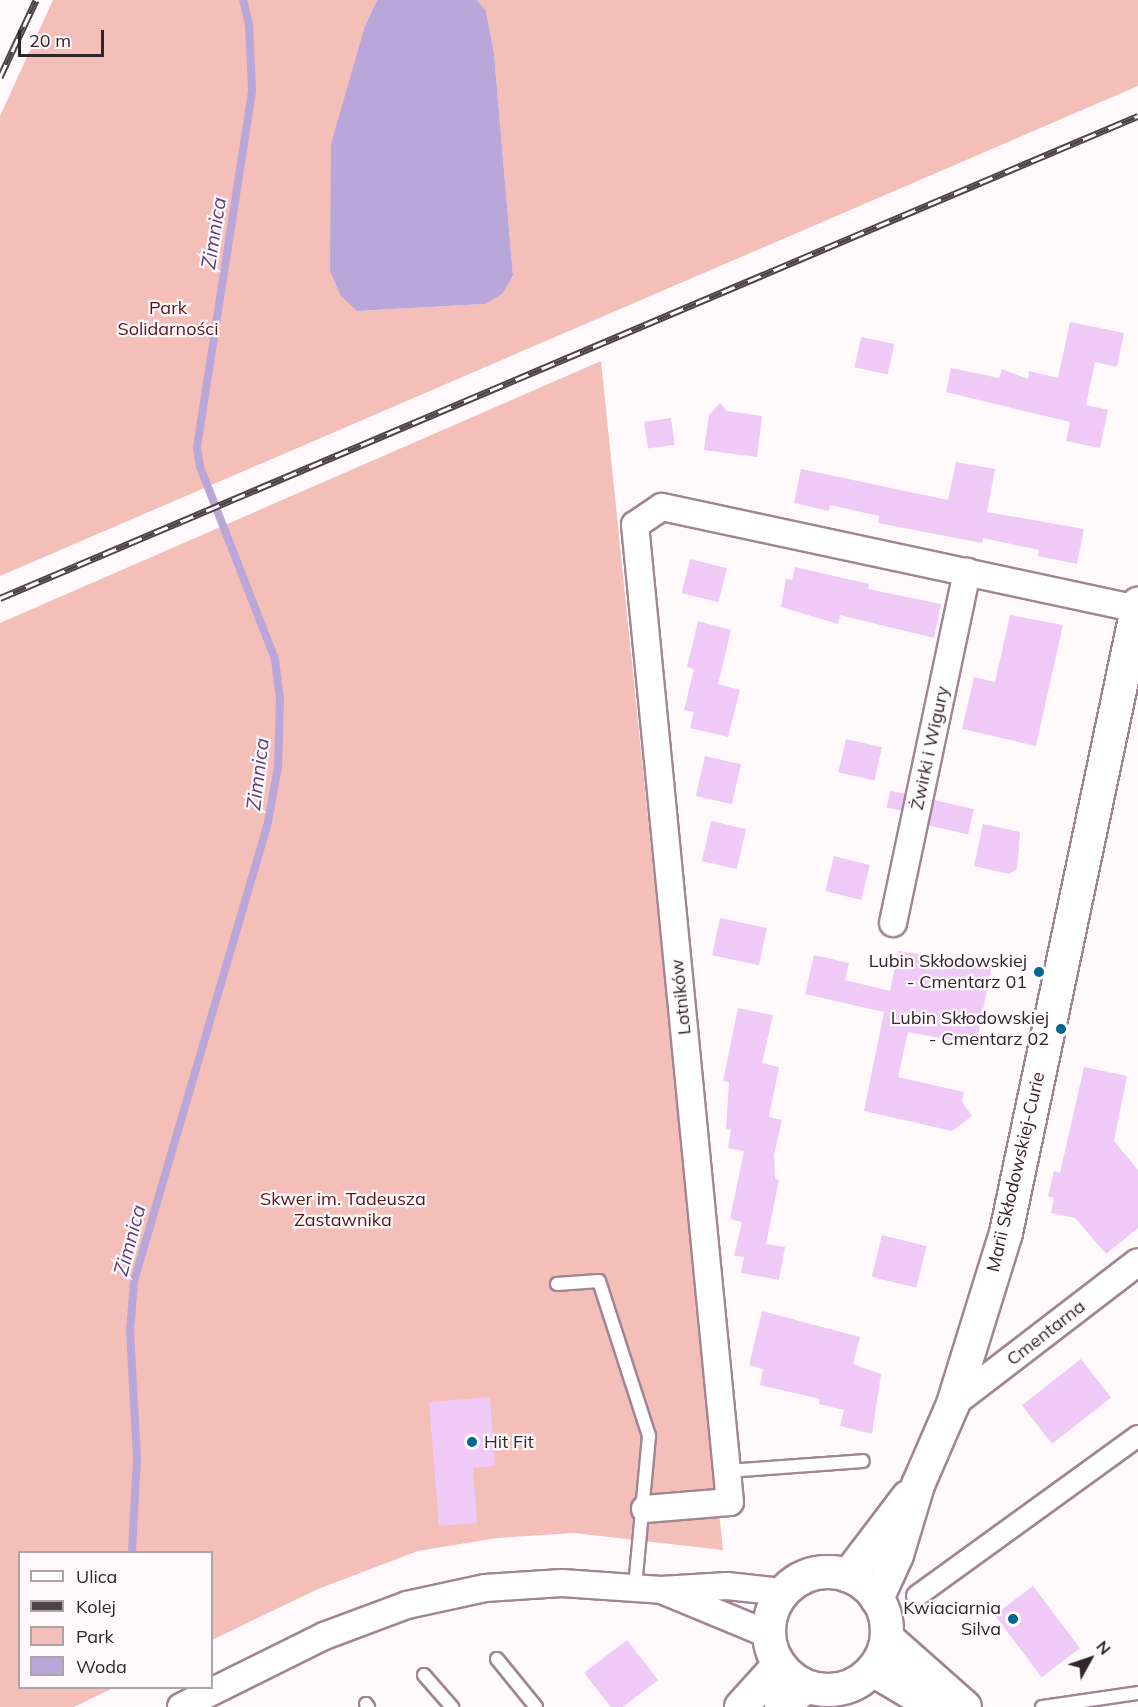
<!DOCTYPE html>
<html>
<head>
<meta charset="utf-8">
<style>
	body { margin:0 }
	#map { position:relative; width:1138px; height:1707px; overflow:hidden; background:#fff9fc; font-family:Mulish,sans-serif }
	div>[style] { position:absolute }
	.green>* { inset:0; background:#f4beb9 }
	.water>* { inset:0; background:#b8a7d8 }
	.stream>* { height:8px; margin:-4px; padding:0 4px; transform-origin:4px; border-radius:4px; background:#b8a7d8 }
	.building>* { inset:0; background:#efcaf6; transform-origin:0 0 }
	.roads { filter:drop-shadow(2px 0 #a18595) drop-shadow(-2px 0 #a18595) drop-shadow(0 2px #a18595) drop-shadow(0 -2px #a18595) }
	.service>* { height:12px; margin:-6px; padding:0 6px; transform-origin:6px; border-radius:6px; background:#fff }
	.pedestrian>* { height:20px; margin:-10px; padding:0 10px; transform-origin:10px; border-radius:10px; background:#fff }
	.minor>* { height:26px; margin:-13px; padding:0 13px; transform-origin:13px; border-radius:13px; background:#fff }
	.tertiary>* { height:32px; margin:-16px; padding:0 16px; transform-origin:16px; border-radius:16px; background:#fff }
	.tertiary>.ring { margin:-16px; padding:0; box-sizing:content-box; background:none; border:32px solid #fff; border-radius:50% }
	.rail>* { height:7px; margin-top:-3.5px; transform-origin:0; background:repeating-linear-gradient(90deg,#fff9fc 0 14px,#4d4348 0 28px); box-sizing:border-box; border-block:2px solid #4d4348 }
	.dots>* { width:16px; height:16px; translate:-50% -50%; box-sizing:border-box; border:3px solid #fff9fc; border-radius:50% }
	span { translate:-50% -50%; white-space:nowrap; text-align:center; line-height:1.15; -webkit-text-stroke:4.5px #fff9fc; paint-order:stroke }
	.park-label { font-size:18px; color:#591415 }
	.street-label { font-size:18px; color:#30252b }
	.poi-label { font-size:18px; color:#30252b }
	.right { translate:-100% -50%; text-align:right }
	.left { translate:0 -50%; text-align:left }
	.water-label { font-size:20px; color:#59417e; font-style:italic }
	.legend { position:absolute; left:18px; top:1551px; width:195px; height:138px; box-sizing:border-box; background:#fff9fc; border:2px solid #aca4a8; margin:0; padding:8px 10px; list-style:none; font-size:18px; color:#30252b }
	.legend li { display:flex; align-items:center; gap:12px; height:30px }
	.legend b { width:30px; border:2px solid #aca4a8 }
	.north { position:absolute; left:1060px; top:1629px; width:60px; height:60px; -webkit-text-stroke:4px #fff9fc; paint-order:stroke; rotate:50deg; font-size:16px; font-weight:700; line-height:24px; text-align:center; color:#30252b }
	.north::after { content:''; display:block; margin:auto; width:21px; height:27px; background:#30252b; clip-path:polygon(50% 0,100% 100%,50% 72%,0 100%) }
	.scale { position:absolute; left:18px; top:30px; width:86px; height:27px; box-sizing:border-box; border:3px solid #30252b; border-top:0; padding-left:8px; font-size:18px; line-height:21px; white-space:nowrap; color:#30252b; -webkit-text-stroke:4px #fff9fc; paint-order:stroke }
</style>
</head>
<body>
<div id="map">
	<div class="green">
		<i style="clip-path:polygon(53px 0,377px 0,365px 26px,357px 311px,485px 304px,513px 277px,494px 53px,486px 11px,477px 0,1138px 0,1138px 86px,0 576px,0 116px)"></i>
		<i style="clip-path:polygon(601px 361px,723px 1550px,574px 1533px,497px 1538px,418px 1551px,318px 1589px,212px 1640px,212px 1552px,20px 1552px,20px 1688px,113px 1688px,74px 1707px,0 1707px,0 623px)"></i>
	</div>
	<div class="water">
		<i style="clip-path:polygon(377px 0,477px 0,486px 11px,494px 53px,513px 276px,502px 294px,485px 304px,357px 311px,341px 296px,330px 271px,331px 144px,365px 26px)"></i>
	</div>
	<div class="stream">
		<i style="left:132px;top:1552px;width:95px;rotate:-87deg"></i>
		<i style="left:137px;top:1457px;width:125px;rotate:-93.2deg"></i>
		<i style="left:130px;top:1332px;width:51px;rotate:-85.5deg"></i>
		<i style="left:134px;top:1281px;width:478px;rotate:-73.7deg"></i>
		<i style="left:268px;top:822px;width:56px;rotate:-79.7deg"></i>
		<i style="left:278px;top:767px;width:67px;rotate:-88.3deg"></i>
		<i style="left:280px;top:700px;width:41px;rotate:-97deg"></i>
		<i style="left:275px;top:659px;width:206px;rotate:-111.3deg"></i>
		<i style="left:200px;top:467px;width:20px;rotate:-99deg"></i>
		<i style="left:197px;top:447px;width:361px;rotate:-81.2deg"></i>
		<i style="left:252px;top:90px;width:65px;rotate:-92.6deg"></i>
		<i style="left:249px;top:25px;width:26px;rotate:-103deg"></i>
	</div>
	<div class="building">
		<i style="clip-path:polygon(1070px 322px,1124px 333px,1117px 367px,1095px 362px,1086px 405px,1108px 410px,1100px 448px,1066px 441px,1070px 422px,946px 392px,951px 368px,999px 378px,1002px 369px,1028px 379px,1029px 371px,1058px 378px)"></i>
		<i style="left:861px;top:337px;width:34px;height:31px;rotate:12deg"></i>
		<i style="clip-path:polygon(720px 403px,727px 411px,762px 416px,757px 457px,704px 450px,709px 415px)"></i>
		<i style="left:671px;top:418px;width:27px;height:27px;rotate:82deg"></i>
		<i style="clip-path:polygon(956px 462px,995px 469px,987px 512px,1084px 529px,1077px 564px,1038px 556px,1039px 550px,983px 538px,982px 543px,878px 523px,879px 516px,830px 505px,829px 511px,794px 503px,801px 469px,948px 500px)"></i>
		<i style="left:690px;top:559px;width:38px;height:35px;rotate:14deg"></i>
		<i style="clip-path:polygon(795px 567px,869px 584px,868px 589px,941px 604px,934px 638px,840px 615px,838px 624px,781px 607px,786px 579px,792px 580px)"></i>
		<i style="clip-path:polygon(1010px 615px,1063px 625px,1036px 746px,962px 729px,974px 677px,995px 682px)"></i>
		<i style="clip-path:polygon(698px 621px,731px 630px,718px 684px,740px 690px,728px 737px,690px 728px,694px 712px,684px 710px,694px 669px,687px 667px)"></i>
		<i style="left:846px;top:739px;width:37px;height:34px;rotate:13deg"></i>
		<i style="left:705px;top:756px;width:37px;height:41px;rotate:13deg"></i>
		<i style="left:890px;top:791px;width:15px;height:17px;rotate:11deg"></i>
		<i style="left:934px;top:800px;width:41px;height:26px;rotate:13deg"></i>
		<i style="left:711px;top:821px;width:36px;height:41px;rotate:13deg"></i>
		<i style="clip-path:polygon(983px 824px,1020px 832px,1017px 869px,1009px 874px,974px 866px)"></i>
		<i style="left:834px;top:856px;width:37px;height:36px;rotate:14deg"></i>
		<i style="left:720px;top:918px;width:48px;height:38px;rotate:12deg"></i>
		<i style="clip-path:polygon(898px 951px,992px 965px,976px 1045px,908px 1032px,898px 1077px,964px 1092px,962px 1102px,972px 1116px,952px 1131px,864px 1111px,884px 1012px,805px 994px,814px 955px,849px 963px,845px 980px,890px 991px)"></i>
		<i style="clip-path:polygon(738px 1008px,773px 1015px,762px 1063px,779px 1067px,769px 1117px,782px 1120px,774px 1155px,775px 1179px,779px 1180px,766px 1244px,785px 1247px,779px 1280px,741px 1273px,744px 1257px,734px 1256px,742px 1222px,730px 1219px,744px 1151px,728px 1148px,731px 1130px,726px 1129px,729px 1082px,723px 1081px)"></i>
		<i style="clip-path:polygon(1084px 1067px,1127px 1076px,1114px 1141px,1138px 1170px,1138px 1228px,1106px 1254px,1075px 1218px,1051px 1213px,1054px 1198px,1048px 1196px,1054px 1171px,1060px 1173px)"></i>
		<i style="left:882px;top:1235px;width:46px;height:43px;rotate:14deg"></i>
		<i style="clip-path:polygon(762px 1311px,860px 1337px,853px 1364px,881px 1374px,872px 1434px,840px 1426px,844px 1410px,819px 1404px,820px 1399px,760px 1385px,763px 1369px,749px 1365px)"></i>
		<i style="left:1081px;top:1359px;width:49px;height:75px;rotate:52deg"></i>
		<i style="clip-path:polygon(490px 1397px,495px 1466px,473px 1468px,477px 1523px,439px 1526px,429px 1402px)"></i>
		<i style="left:1033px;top:1586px;width:78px;height:48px;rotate:53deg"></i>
		<i style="clip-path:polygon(627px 1640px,658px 1680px,623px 1707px,611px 1707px,584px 1673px)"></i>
	</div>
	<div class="roads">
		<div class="service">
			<i style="left:557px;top:1284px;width:42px;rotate:-4.1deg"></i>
			<i style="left:599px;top:1281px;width:163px;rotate:72.1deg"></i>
			<i style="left:649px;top:1436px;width:151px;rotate:95.3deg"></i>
			<i style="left:728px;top:1471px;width:135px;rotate:-4.2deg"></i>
			<i style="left:497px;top:1659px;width:62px;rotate:50.9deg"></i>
			<i style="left:424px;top:1675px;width:43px;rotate:48.8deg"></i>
			<i style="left:366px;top:1704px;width:4px;rotate:56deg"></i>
			<i style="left:1042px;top:1707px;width:97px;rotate:-8.3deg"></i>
		</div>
		<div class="pedestrian">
			<i style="left:917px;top:1596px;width:273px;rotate:-35.9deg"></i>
		</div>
		<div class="minor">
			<i style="left:893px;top:923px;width:359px;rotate:-78.1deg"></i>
			<i style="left:953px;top:1404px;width:233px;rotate:-37.5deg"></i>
			<i style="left:645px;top:1509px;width:85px;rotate:-4.7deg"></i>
			<i style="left:730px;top:1502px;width:982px;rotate:-95.55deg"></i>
			<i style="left:635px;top:525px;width:32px;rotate:-34deg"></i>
			<i style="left:662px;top:507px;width:486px;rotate:12.1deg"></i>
			<i style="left:664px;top:1591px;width:113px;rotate:22.5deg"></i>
			<i style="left:181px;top:1707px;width:160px;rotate:-26.4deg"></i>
			<i style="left:324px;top:1636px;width:89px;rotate:-20.5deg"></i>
			<i style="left:407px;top:1605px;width:80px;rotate:-12.3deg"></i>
			<i style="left:485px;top:1588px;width:77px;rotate:-3.7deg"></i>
			<i style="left:562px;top:1583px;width:99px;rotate:4deg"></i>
			<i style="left:661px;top:1590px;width:66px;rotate:-3.5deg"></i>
			<i style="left:727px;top:1586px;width:55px;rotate:6.2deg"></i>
		</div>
		<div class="tertiary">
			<i class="ring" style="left:769px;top:1572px;width:86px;height:86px"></i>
			<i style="left:848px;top:1576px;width:99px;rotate:-52.8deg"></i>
			<i style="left:877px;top:1599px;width:48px;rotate:-65.6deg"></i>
			<i style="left:897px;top:1555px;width:73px;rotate:-73.3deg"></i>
			<i style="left:918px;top:1485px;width:88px;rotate:-66.6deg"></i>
			<i style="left:953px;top:1404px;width:179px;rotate:-72.8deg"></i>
			<i style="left:1006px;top:1233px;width:643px;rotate:-78.15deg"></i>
			<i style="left:887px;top:1638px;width:104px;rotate:41.5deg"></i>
			<i style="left:873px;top:1670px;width:72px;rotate:30.8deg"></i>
			<i style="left:741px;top:1707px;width:57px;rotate:-47.9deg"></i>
			<i style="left:781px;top:1707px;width:32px;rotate:-39deg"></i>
		</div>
	</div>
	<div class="rail">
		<i style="left:0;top:77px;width:85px;rotate:-64.9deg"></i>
		<i style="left:0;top:598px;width:1236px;rotate:-22.96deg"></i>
	</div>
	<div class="dots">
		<i style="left:1039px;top:972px;background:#006694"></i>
		<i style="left:1061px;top:1029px;background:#006694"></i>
		<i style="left:472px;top:1442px;background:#006694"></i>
		<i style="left:1013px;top:1619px;background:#006694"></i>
	</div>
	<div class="park-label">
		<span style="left:168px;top:319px">Park<br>Solidarności</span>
		<span style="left:343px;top:1210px">Skwer im. Tadeusza<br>Zastawnika</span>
	</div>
	<div class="street-label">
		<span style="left:930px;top:748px;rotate:-78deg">Żwirki i Wigury</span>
		<span style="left:681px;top:997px;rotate:-96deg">Lotników</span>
		<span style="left:1016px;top:1172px;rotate:-77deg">Marii Skłodowskiej-Curie</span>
		<span style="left:1046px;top:1333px;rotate:-38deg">Cmentarna</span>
	</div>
	<div class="poi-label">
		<span class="right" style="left:1027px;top:972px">Lubin Skłodowskiej<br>- Cmentarz 01</span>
		<span class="right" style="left:1049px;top:1029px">Lubin Skłodowskiej<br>- Cmentarz 02</span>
		<span class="left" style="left:484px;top:1442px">Hit Fit</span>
		<span class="right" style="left:1001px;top:1619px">Kwiaciarnia<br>Silva</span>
	</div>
	<div class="water-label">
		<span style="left:213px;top:233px;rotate:-81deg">Zimnica</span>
		<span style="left:257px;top:774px;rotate:-83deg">Zimnica</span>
		<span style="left:129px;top:1240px;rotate:-75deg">Zimnica</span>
	</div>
	<ul class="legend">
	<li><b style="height:8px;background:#fff"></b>Ulica</li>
	<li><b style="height:8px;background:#4d4348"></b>Kolej</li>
	<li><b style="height:16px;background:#f4beb9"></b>Park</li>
	<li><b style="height:16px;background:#b8a7d8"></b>Woda</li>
	</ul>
	<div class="north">N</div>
	<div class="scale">20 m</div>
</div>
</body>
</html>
